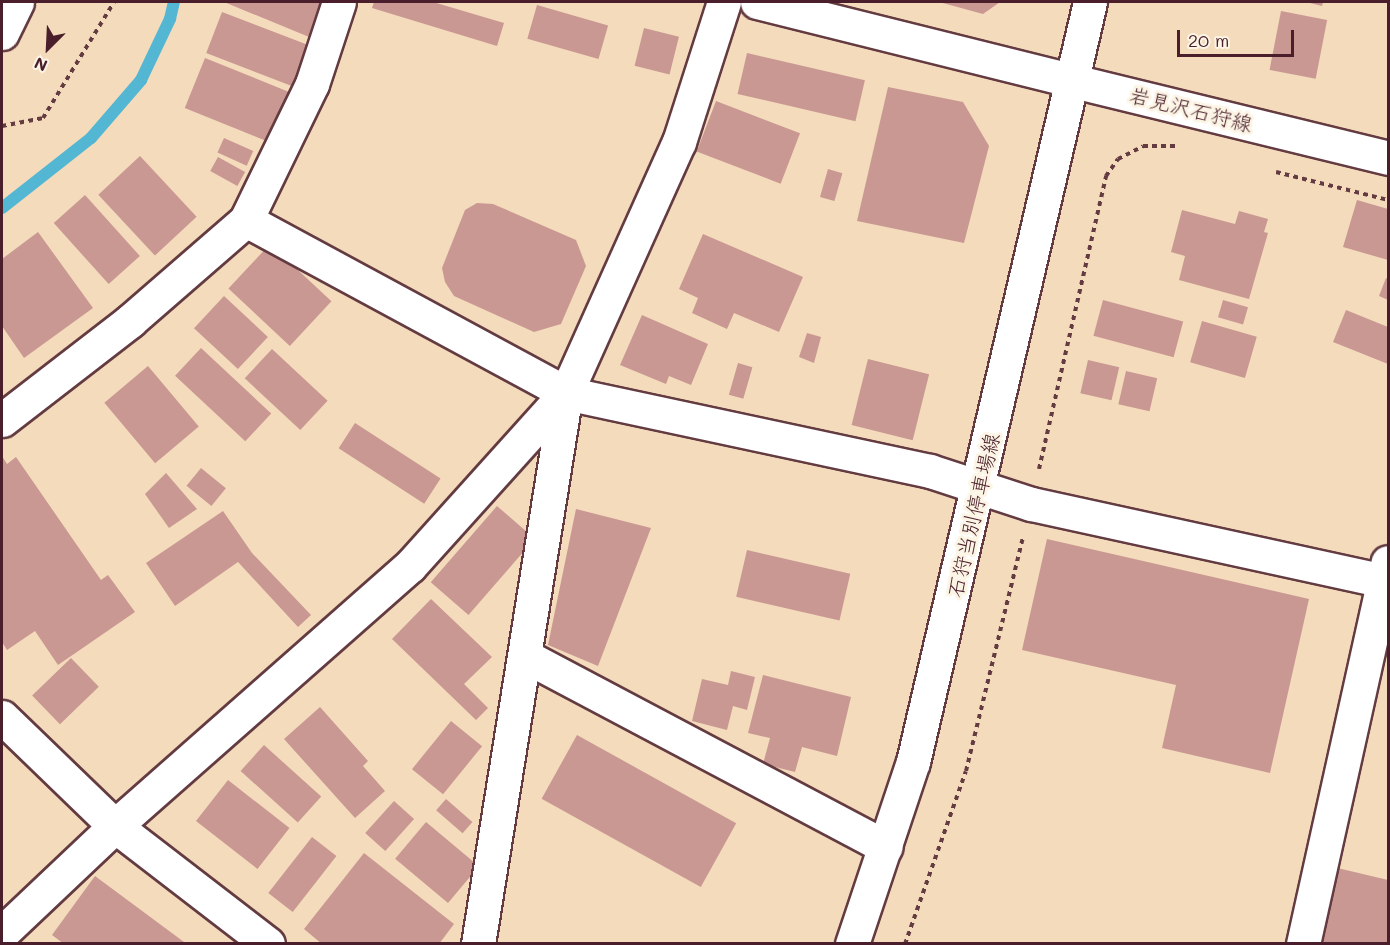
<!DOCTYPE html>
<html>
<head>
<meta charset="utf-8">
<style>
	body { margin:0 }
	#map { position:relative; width:1390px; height:945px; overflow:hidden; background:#f3dbbc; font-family:Mali,"Klee One",sans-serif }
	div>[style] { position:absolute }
	.stream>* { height:12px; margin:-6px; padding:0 6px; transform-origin:6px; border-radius:6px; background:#53b6d2 }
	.building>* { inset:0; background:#ca9892; transform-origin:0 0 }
	.path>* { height:4px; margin-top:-2px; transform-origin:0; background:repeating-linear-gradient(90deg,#633b41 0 4.5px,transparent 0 9px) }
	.roads { filter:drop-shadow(2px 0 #633b41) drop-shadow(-2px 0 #633b41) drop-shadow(0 2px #633b41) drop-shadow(0 -2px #633b41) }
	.minor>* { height:33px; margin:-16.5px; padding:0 16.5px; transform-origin:16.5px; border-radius:16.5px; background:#fff }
	.major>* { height:33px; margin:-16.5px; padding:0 16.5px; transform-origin:16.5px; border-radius:16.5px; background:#fff }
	span { translate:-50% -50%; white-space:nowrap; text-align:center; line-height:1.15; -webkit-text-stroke:6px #fcf5e5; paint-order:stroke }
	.street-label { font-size:21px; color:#4a1f2b }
	.frame { position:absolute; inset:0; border:3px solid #4a1f2b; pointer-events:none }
	.north { position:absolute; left:18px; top:18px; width:60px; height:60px; -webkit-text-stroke:4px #fcf5e5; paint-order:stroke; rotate:204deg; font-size:16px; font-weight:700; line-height:24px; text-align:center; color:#4a1f2b }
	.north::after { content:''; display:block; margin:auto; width:21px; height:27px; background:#4a1f2b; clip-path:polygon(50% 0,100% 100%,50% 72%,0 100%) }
	.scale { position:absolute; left:1177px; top:30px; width:117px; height:27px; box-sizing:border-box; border:3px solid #4a1f2b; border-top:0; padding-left:8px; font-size:18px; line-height:21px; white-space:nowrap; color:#4a1f2b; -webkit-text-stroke:4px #fcf5e5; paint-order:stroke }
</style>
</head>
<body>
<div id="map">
	<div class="stream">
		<i style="left:2px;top:208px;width:113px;rotate:-38.2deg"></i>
		<i style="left:91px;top:138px;width:77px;rotate:-49.2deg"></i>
		<i style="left:141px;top:80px;width:68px;rotate:-64.6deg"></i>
		<i style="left:170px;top:19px;width:17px;rotate:-77deg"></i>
	</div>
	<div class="building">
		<i style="clip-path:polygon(224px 2px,328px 2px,314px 39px)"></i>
		<i style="clip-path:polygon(374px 2px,433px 2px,504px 23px,497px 46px,372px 8px)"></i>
		<i style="clip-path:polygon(939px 2px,1000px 2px,983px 14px)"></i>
		<i style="clip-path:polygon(1306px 2px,1323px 2px,1322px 6px)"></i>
		<i style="left:537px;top:5px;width:74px;height:35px;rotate:16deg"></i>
		<i style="left:1281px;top:11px;width:47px;height:60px;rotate:11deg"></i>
		<i style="left:222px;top:12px;width:93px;height:44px;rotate:21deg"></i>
		<i style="left:644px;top:28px;width:36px;height:39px;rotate:14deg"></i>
		<i style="left:747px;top:53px;width:121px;height:42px;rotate:13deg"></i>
		<i style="left:205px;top:58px;width:100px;height:54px;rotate:22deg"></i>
		<i style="clip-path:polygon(888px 87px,963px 102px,989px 146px,964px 243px,857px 221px)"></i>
		<i style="left:716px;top:101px;width:90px;height:54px;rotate:21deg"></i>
		<i style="left:224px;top:138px;width:32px;height:16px;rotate:24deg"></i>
		<i style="left:140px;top:156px;width:83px;height:57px;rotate:47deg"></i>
		<i style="left:218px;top:157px;width:31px;height:16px;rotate:29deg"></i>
		<i style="left:828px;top:169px;width:15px;height:29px;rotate:16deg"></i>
		<i style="left:85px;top:195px;width:82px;height:42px;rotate:48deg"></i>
		<i style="clip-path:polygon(1357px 200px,1388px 209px,1388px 260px,1343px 247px)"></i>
		<i style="clip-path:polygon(477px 203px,493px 204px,576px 240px,586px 266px,561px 324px,534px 332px,454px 296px,445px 282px,442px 268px,465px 210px)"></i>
		<i style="clip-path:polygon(1182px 210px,1235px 224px,1239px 211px,1268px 219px,1264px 232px,1268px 233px,1249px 299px,1179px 280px,1185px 256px,1171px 252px)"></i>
		<i style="clip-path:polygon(38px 232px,93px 308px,24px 358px,2px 326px,2px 259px)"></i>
		<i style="clip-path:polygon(703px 234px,803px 277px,779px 332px,734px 313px,727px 329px,692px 313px,698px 298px,679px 289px)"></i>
		<i style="left:270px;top:244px;width:84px;height:61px;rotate:43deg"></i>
		<i style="clip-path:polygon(1386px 278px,1388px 279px,1388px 300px,1379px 296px)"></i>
		<i style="left:224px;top:296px;width:60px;height:44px;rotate:43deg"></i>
		<i style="left:1103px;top:300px;width:83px;height:37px;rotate:15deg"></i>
		<i style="left:1223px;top:300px;width:26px;height:18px;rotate:16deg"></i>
		<i style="clip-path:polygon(1346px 310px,1388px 327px,1388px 364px,1333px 342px)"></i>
		<i style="clip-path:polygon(642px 315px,708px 344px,691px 385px,669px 376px,666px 384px,620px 365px)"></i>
		<i style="left:1202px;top:321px;width:57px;height:43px;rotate:16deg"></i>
		<i style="clip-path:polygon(807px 333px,821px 337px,814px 363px,799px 357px)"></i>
		<i style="left:201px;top:348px;width:96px;height:38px;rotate:43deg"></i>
		<i style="left:272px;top:349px;width:76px;height:40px;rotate:43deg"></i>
		<i style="left:868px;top:359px;width:63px;height:68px;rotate:14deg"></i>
		<i style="left:1088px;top:360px;width:32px;height:34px;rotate:13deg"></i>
		<i style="left:738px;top:363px;width:15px;height:33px;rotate:16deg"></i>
		<i style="left:148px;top:366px;width:79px;height:57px;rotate:50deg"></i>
		<i style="left:1126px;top:371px;width:32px;height:34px;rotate:13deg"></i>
		<i style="left:355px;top:423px;width:102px;height:30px;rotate:33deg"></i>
		<i style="clip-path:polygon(2px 456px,7px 464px,16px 457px,101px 580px,108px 575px,135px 612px,58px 665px,35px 631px,7px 650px,2px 642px)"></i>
		<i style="left:201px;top:468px;width:32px;height:23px;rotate:39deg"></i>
		<i style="clip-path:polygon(166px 473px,197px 509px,169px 528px,145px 494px)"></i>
		<i style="left:497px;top:506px;width:50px;height:101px;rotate:41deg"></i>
		<i style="clip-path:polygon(576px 509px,651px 528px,598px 666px,548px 645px)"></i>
		<i style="clip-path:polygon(223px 511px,252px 553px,311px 615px,298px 627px,238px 562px,175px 606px,146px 563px)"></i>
		<i style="clip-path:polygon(1047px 539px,1309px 599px,1270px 773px,1162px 748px,1176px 685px,1022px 650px)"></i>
		<i style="left:747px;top:550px;width:106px;height:48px;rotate:13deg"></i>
		<i style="clip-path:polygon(431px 599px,492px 657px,464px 684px,488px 708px,476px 720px,392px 639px)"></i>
		<i style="left:71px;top:658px;width:40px;height:54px;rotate:46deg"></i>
		<i style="clip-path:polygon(731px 671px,755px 677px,747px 710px,733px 706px,727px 730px,692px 721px,702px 679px,728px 685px)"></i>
		<i style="clip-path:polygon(763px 675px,851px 697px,837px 756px,802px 747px,795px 772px,763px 764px,770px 738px,748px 733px)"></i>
		<i style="clip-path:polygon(320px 707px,368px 761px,363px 766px,385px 791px,355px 818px,284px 739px)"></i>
		<i style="left:451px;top:721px;width:40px;height:62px;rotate:39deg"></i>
		<i style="left:577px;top:735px;width:182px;height:73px;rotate:29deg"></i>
		<i style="left:264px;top:745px;width:77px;height:35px;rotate:42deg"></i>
		<i style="left:228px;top:780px;width:78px;height:52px;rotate:38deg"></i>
		<i style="left:446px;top:799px;width:35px;height:15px;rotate:41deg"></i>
		<i style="left:394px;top:801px;width:27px;height:43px;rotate:42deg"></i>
		<i style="left:426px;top:822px;width:69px;height:48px;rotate:40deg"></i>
		<i style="left:312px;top:837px;width:31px;height:71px;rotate:38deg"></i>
		<i style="clip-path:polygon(364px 853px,454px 924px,439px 944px,322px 944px,304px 929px)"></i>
		<i style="clip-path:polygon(1329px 866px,1388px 880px,1388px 944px,1312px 944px)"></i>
		<i style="clip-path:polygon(95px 876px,184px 942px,183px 944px,64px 944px,52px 935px)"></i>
	</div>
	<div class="path">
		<i style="left:2px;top:126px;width:42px;rotate:-11deg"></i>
		<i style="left:43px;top:118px;width:136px;rotate:-58.5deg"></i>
		<i style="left:1276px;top:172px;width:115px;rotate:14deg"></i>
		<i style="left:1039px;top:469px;width:301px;rotate:-77.1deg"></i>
		<i style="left:1106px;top:176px;width:21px;rotate:-55deg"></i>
		<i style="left:1118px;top:159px;width:28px;rotate:-27deg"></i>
		<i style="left:1143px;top:146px;width:33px"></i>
		<i style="left:905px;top:944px;width:183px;rotate:-70.6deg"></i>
		<i style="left:966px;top:771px;width:240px;rotate:-76.3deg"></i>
	</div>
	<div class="roads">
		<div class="minor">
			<i style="left:757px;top:2px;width:326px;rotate:14deg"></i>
			<i style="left:2px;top:33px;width:34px;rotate:-64deg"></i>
			<i style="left:246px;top:220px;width:364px;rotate:28.4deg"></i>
			<i style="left:566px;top:393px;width:372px;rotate:12.1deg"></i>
			<i style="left:930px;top:471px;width:106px;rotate:18.1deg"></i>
			<i style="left:1031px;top:504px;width:361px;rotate:12.3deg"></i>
			<i style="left:2px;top:420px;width:162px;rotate:-37.7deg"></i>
			<i style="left:130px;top:321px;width:154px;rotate:-41deg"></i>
			<i style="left:246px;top:220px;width:151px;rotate:-64.1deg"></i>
			<i style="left:312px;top:84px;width:86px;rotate:-71.8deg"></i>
			<i style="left:525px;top:656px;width:408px;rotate:27.9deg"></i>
			<i style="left:2px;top:717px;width:157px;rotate:44deg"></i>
			<i style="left:115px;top:826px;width:193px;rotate:37.6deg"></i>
			<i style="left:2px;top:933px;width:156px;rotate:-43.4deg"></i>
			<i style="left:115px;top:826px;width:393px;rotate:-41.4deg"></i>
			<i style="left:410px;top:566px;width:233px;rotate:-48deg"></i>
			<i style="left:566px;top:393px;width:275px;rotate:-65.8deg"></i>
			<i style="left:679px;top:142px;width:147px;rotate:-72.2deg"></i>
			<i style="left:478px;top:944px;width:558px;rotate:-80.93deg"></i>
			<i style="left:1303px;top:944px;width:391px;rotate:-77.5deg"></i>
		</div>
		<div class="major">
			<i style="left:1073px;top:81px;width:324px;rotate:13.7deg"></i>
			<i style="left:852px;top:944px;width:192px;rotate:-71.5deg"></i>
			<i style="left:913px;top:762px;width:780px;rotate:-76.89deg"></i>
		</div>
	</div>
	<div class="street-label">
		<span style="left:1191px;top:109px;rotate:14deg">岩見沢石狩線</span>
		<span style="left:973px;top:515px;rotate:-77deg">石狩当別停車場線</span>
	</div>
	<div class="frame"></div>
	<div class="north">N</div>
	<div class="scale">20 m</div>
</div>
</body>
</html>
